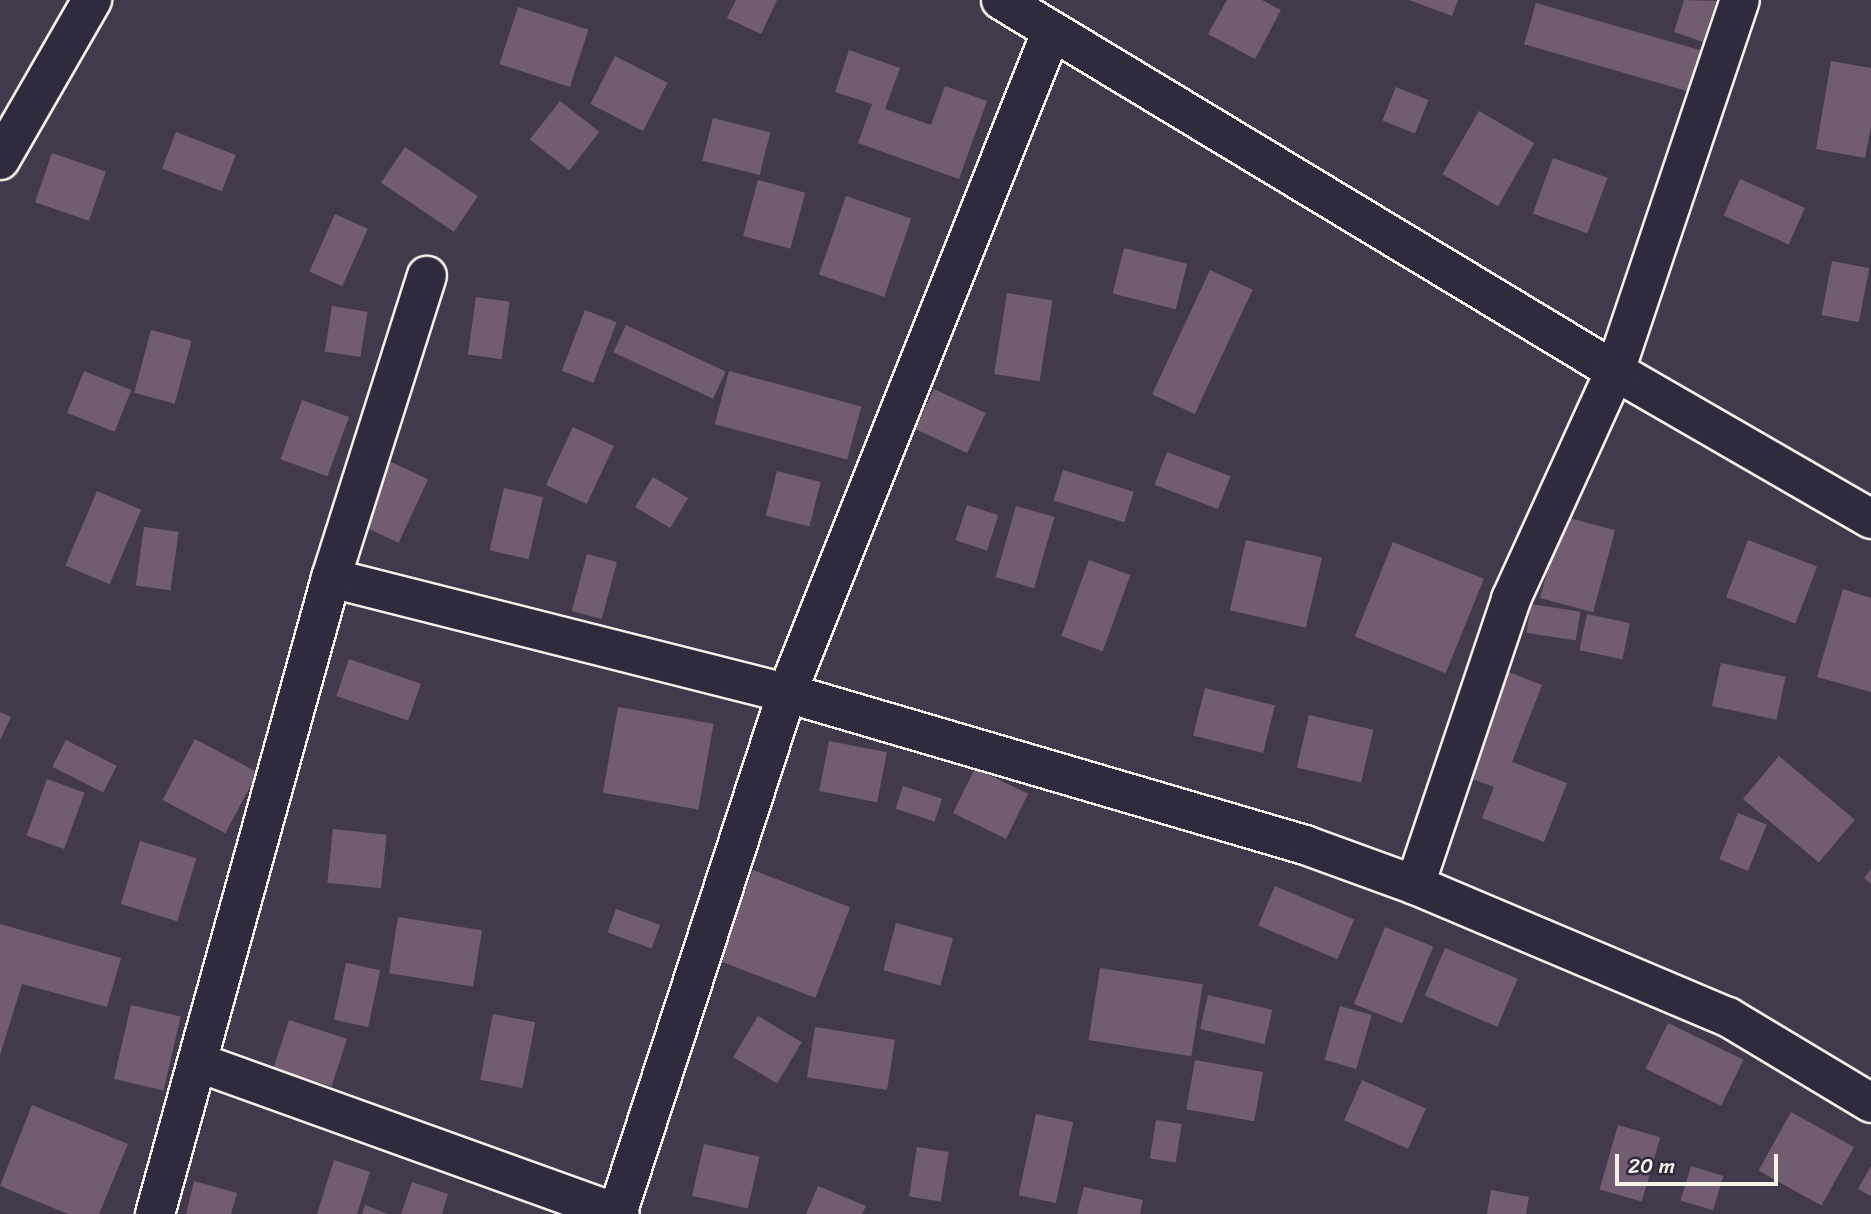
<!DOCTYPE html>
<html>
<head>
<meta charset="utf-8">
<style>
	body { margin:0 }
	#map { position:relative; width:1871px; height:1214px; overflow:hidden; background:#43394d; font-family:Sriracha,sans-serif }
	div>[style] { position:absolute }
	.building>* { inset:0; background:#725c71; transform-origin:0 0 }
	.roads { filter:drop-shadow(2px 0 #f4f1e8) drop-shadow(-2px 0 #f4f1e8) drop-shadow(0 2px #f4f1e8) drop-shadow(0 -2px #f4f1e8) }
	.minor>* { height:38px; margin:-19px; padding:0 19px; transform-origin:19px; border-radius:19px; background:#2f2a3d }
	span { translate:-50% -50%; white-space:nowrap; text-align:center; line-height:1.15; -webkit-text-stroke:6px #2f2a3d; paint-order:stroke }
	.scale { position:absolute; left:1615px; top:1154px; width:163px; height:32px; box-sizing:border-box; border:4px solid #f4f1e8; border-top:0; padding-left:9px; font-size:21px; line-height:24px; white-space:nowrap; color:#f4f1e8; -webkit-text-stroke:5px #2f2a3d; paint-order:stroke }
</style>
</head>
<body>
<div id="map">
	<div class="building">
		<i style="clip-path:polygon(736px 0,777px 0,761px 34px,727px 18px)"></i>
		<i style="clip-path:polygon(1227px 0,1262px 0,1281px 10px,1255px 59px,1208px 34px)"></i>
		<i style="clip-path:polygon(1409px 0,1458px 0,1452px 16px)"></i>
		<i style="clip-path:polygon(1684px 0,1716px 1px,1703px 42px,1674px 32px)"></i>
		<i style="left:1536px;top:3px;width:172px;height:43px;rotate:16deg"></i>
		<i style="left:518px;top:7px;width:74px;height:60px;rotate:18deg"></i>
		<i style="clip-path:polygon(849px 50px,900px 68px,885px 109px,931px 125px,945px 86px,987px 101px,959px 179px,858px 143px,872px 104px,835px 92px)"></i>
		<i style="left:615px;top:56px;width:59px;height:54px;rotate:27deg"></i>
		<i style="clip-path:polygon(1831px 61px,1871px 68px,1871px 126px,1865px 158px,1816px 149px)"></i>
		<i style="left:1396px;top:87px;width:35px;height:36px;rotate:22deg"></i>
		<i style="left:560px;top:101px;width:50px;height:49px;rotate:38deg"></i>
		<i style="left:1479px;top:111px;width:64px;height:73px;rotate:30deg"></i>
		<i style="left:713px;top:118px;width:59px;height:44px;rotate:14deg"></i>
		<i style="left:176px;top:132px;width:64px;height:39px;rotate:21deg"></i>
		<i style="left:405px;top:147px;width:88px;height:43px;rotate:34deg"></i>
		<i style="left:52px;top:153px;width:57px;height:52px;rotate:19deg"></i>
		<i style="left:1553px;top:158px;width:58px;height:59px;rotate:20deg"></i>
		<i style="left:1740px;top:179px;width:71px;height:40px;rotate:24deg"></i>
		<i style="left:758px;top:180px;width:49px;height:58px;rotate:15deg"></i>
		<i style="left:846px;top:196px;width:69px;height:83px;rotate:19deg"></i>
		<i style="left:335px;top:214px;width:36px;height:63px;rotate:24deg"></i>
		<i style="left:1124px;top:248px;width:65px;height:47px;rotate:14deg"></i>
		<i style="left:1832px;top:261px;width:38px;height:55px;rotate:11deg"></i>
		<i style="left:1210px;top:270px;width:47px;height:137px;rotate:25deg"></i>
		<i style="left:1007px;top:293px;width:46px;height:82px;rotate:9deg"></i>
		<i style="left:476px;top:297px;width:34px;height:58px;rotate:8deg"></i>
		<i style="left:332px;top:306px;width:36px;height:46px;rotate:9deg"></i>
		<i style="left:585px;top:310px;width:34px;height:65px;rotate:21deg"></i>
		<i style="left:626px;top:325px;width:110px;height:30px;rotate:25deg"></i>
		<i style="left:151px;top:330px;width:42px;height:65px;rotate:15deg"></i>
		<i style="left:84px;top:371px;width:51px;height:45px;rotate:22deg"></i>
		<i style="left:729px;top:371px;width:137px;height:55px;rotate:15deg"></i>
		<i style="left:934px;top:389px;width:57px;height:44px;rotate:25deg"></i>
		<i style="left:302px;top:400px;width:50px;height:63px;rotate:20deg"></i>
		<i style="left:573px;top:427px;width:45px;height:64px;rotate:25deg"></i>
		<i style="left:1167px;top:452px;width:68px;height:35px;rotate:21deg"></i>
		<i style="left:391px;top:462px;width:41px;height:70px;rotate:25deg"></i>
		<i style="left:1063px;top:470px;width:74px;height:32px;rotate:17deg"></i>
		<i style="left:777px;top:471px;width:45px;height:46px;rotate:14deg"></i>
		<i style="left:653px;top:477px;width:41px;height:35px;rotate:31deg"></i>
		<i style="left:504px;top:488px;width:40px;height:64px;rotate:13deg"></i>
		<i style="left:97px;top:491px;width:48px;height:81px;rotate:23deg"></i>
		<i style="left:967px;top:505px;width:33px;height:37px;rotate:18deg"></i>
		<i style="left:1016px;top:506px;width:40px;height:74px;rotate:16deg"></i>
		<i style="left:1562px;top:516px;width:55px;height:85px;rotate:15deg"></i>
		<i style="left:144px;top:527px;width:35px;height:59px;rotate:8deg"></i>
		<i style="left:1246px;top:540px;width:78px;height:72px;rotate:13deg"></i>
		<i style="left:1748px;top:540px;width:74px;height:61px;rotate:21deg"></i>
		<i style="left:1393px;top:542px;width:98px;height:102px;rotate:22deg"></i>
		<i style="left:587px;top:554px;width:31px;height:59px;rotate:15deg"></i>
		<i style="left:1089px;top:560px;width:44px;height:81px;rotate:20deg"></i>
		<i style="clip-path:polygon(1843px 589px,1871px 598px,1871px 692px,1817px 677px)"></i>
		<i style="left:1531px;top:604px;width:50px;height:29px;rotate:9deg"></i>
		<i style="left:1587px;top:614px;width:44px;height:37px;rotate:12deg"></i>
		<i style="left:349px;top:659px;width:76px;height:39px;rotate:19deg"></i>
		<i style="left:1721px;top:663px;width:66px;height:44px;rotate:12deg"></i>
		<i style="clip-path:polygon(1506px 671px,1542px 685px,1512px 762px,1567px 783px,1544px 842px,1482px 818px,1494px 787px,1464px 776px)"></i>
		<i style="left:1205px;top:688px;width:72px;height:49px;rotate:14deg"></i>
		<i style="left:618px;top:707px;width:97px;height:87px;rotate:10deg"></i>
		<i style="clip-path:polygon(0 712px,11px 717px,0 740px)"></i>
		<i style="left:1309px;top:715px;width:66px;height:54px;rotate:13deg"></i>
		<i style="left:195px;top:739px;width:71px;height:69px;rotate:28deg"></i>
		<i style="left:66px;top:740px;width:57px;height:30px;rotate:27deg"></i>
		<i style="left:829px;top:741px;width:59px;height:51px;rotate:11deg"></i>
		<i style="left:1779px;top:756px;width:99px;height:56px;rotate:40deg"></i>
		<i style="left:975px;top:768px;width:59px;height:50px;rotate:26deg"></i>
		<i style="left:47px;top:779px;width:40px;height:60px;rotate:20deg"></i>
		<i style="left:903px;top:786px;width:41px;height:24px;rotate:18deg"></i>
		<i style="left:1738px;top:813px;width:31px;height:50px;rotate:22deg"></i>
		<i style="left:333px;top:829px;width:54px;height:54px;rotate:6deg"></i>
		<i style="left:140px;top:841px;width:59px;height:66px;rotate:17deg"></i>
		<i style="clip-path:polygon(1871px 869px,1871px 884px,1864px 878px)"></i>
		<i style="left:753px;top:870px;width:104px;height:97px;rotate:21deg"></i>
		<i style="left:1275px;top:886px;width:86px;height:43px;rotate:23deg"></i>
		<i style="left:616px;top:909px;width:47px;height:25px;rotate:20deg"></i>
		<i style="left:398px;top:917px;width:85px;height:57px;rotate:9deg"></i>
		<i style="left:896px;top:923px;width:59px;height:49px;rotate:15deg"></i>
		<i style="clip-path:polygon(0 924px,121px 958px,107px 1007px,22px 984px,0 1055px)"></i>
		<i style="left:1385px;top:927px;width:52px;height:83px;rotate:22deg"></i>
		<i style="left:1445px;top:948px;width:79px;height:52px;rotate:23deg"></i>
		<i style="left:346px;top:963px;width:35px;height:58px;rotate:12deg"></i>
		<i style="left:1100px;top:968px;width:104px;height:73px;rotate:9deg"></i>
		<i style="left:1208px;top:995px;width:66px;height:35px;rotate:13deg"></i>
		<i style="left:131px;top:1005px;width:51px;height:76px;rotate:13deg"></i>
		<i style="left:1340px;top:1006px;width:33px;height:56px;rotate:16deg"></i>
		<i style="left:493px;top:1014px;width:43px;height:67px;rotate:11deg"></i>
		<i style="left:758px;top:1016px;width:51px;height:48px;rotate:31deg"></i>
		<i style="left:289px;top:1020px;width:61px;height:50px;rotate:18deg"></i>
		<i style="left:1668px;top:1023px;width:84px;height:51px;rotate:26deg"></i>
		<i style="left:815px;top:1027px;width:81px;height:51px;rotate:9deg"></i>
		<i style="left:1195px;top:1060px;width:69px;height:50px;rotate:10deg"></i>
		<i style="left:1362px;top:1080px;width:70px;height:44px;rotate:24deg"></i>
		<i style="clip-path:polygon(32px 1105px,128px 1144px,99px 1214px,68px 1214px,0 1186px)"></i>
		<i style="left:1791px;top:1112px;width:72px;height:67px;rotate:29deg"></i>
		<i style="left:1036px;top:1114px;width:38px;height:83px;rotate:12deg"></i>
		<i style="left:1156px;top:1120px;width:26px;height:39px;rotate:9deg"></i>
		<i style="left:1618px;top:1125px;width:44px;height:67px;rotate:16deg"></i>
		<i style="left:704px;top:1144px;width:57px;height:53px;rotate:13deg"></i>
		<i style="left:917px;top:1147px;width:32px;height:50px;rotate:9deg"></i>
		<i style="clip-path:polygon(334px 1160px,370px 1172px,357px 1214px,317px 1214px)"></i>
		<i style="left:1691px;top:1166px;width:34px;height:36px;rotate:17deg"></i>
		<i style="clip-path:polygon(1871px 1166px,1871px 1196px,1858px 1189px)"></i>
		<i style="clip-path:polygon(194px 1181px,237px 1193px,231px 1214px,186px 1214px)"></i>
		<i style="clip-path:polygon(412px 1182px,448px 1194px,442px 1214px,401px 1214px)"></i>
		<i style="clip-path:polygon(818px 1186px,866px 1206px,862px 1214px,806px 1214px)"></i>
		<i style="clip-path:polygon(1084px 1187px,1143px 1200px,1140px 1214px,1077px 1214px)"></i>
		<i style="clip-path:polygon(1491px 1190px,1529px 1197px,1526px 1214px,1487px 1214px)"></i>
		<i style="clip-path:polygon(365px 1205px,388px 1214px,362px 1214px)"></i>
	</div>
	<div class="roads">
		<div class="minor">
			<i style="left:1001px;top:0;width:717px;rotate:31.14deg"></i>
			<i style="left:1615px;top:371px;width:296px;rotate:30deg"></i>
			<i style="left:0;top:160px;width:185px;rotate:-60.1deg"></i>
			<i style="left:331px;top:578px;width:470px;rotate:14.2deg"></i>
			<i style="left:787px;top:693px;width:540px;rotate:16.35deg"></i>
			<i style="left:1305px;top:845px;width:117px;rotate:20deg"></i>
			<i style="left:1415px;top:885px;width:340px;rotate:22.9deg"></i>
			<i style="left:1728px;top:1017px;width:167px;rotate:31deg"></i>
			<i style="left:1415px;top:885px;width:302px;rotate:-71.4deg"></i>
			<i style="left:1511px;top:599px;width:251px;rotate:-65.5deg"></i>
			<i style="left:1615px;top:371px;width:391px;rotate:-71.4deg"></i>
			<i style="left:200px;top:1063px;width:446px;rotate:19.8deg"></i>
			<i style="left:155px;top:1214px;width:660px;rotate:-74.53deg"></i>
			<i style="left:331px;top:578px;width:317px;rotate:-72.4deg"></i>
			<i style="left:617px;top:1214px;width:548px;rotate:-71.93deg"></i>
			<i style="left:787px;top:693px;width:711px;rotate:-68.2deg"></i>
		</div>
	</div>
	<div class="scale">20 m</div>
</div>
</body>
</html>
